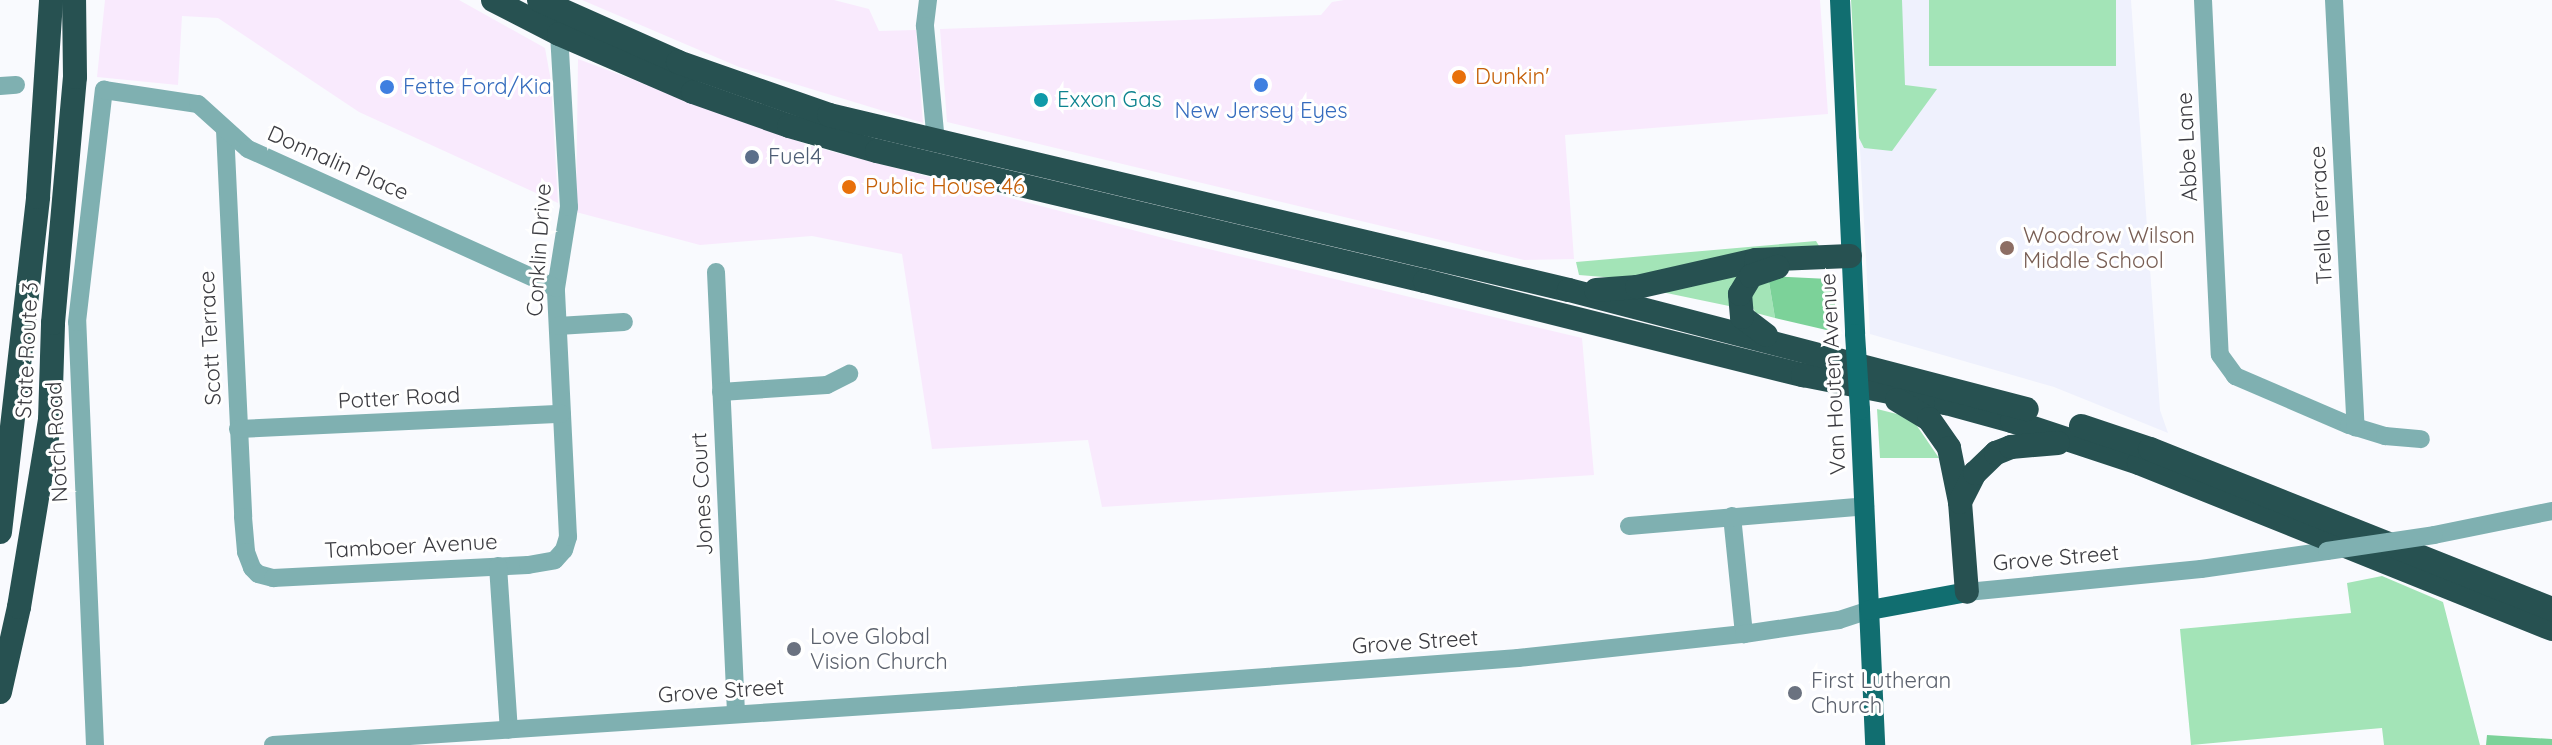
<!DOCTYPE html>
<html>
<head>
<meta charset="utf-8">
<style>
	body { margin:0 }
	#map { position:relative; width:2552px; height:745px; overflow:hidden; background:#f9fafe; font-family:Quicksand,sans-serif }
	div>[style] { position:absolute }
	.commercial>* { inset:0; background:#f9eafd }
	.built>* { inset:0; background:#eff1fd }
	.green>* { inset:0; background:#a3e4b7; transform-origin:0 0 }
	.forest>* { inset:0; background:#7cd299 }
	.minor>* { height:18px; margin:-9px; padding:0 9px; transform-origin:9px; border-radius:9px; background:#7fb0b1 }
	.major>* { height:20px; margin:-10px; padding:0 10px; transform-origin:10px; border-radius:10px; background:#116e70 }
	.highway>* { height:24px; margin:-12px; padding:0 12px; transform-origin:12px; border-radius:12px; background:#275151 }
	.minor-bridge>* { height:18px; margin:-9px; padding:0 9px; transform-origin:9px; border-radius:9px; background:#7fb0b1 }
	.major-bridge>* { height:20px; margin:-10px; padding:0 10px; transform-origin:10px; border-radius:10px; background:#116e70 }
	.dots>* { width:22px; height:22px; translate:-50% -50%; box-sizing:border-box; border:4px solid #fff; border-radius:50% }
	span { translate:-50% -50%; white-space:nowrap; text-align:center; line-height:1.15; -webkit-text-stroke:6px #fff; paint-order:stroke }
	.food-label { font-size:22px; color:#c56008 }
	.left { translate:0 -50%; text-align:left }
	.shop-label { font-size:22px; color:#366cbe }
	.culture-label { font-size:22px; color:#0d838f }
	.street-label { font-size:22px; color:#3b3b40 }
	.service-label { font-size:22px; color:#4e5e75 }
	.education-label { font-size:22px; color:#785e54 }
	.worship-label { font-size:22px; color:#5b616d }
</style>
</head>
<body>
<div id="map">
	<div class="commercial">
		<i style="clip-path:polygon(105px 0,459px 0,545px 48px,551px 81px,558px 203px,359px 112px,218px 18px,182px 16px,178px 85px,97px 77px)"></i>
		<i style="clip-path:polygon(582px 0,834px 0,869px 9px,879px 31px,916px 30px,923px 123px,739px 67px)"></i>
		<i style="clip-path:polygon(1344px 0,1820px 0,1828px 114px,1565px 135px,1574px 259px,1524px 260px,947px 122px,940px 29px,1321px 15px,1332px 2px)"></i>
		<i style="clip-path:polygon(578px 59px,811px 146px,1171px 240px,1582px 338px,1594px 475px,1102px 507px,1088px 440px,932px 449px,902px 254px,812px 236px,700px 245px,576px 212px)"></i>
	</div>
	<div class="built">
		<i style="clip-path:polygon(1852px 0,2131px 0,2160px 410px,2168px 433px,2054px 387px,1870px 334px)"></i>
	</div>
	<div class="green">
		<i style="clip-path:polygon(1851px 0,1902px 0,1905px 85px,1937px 89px,1892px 151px,1864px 148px,1859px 138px)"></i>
		<i style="left:1929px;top:0;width:187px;height:66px"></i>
		<i style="clip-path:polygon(1816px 241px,1821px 249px,1640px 280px,1579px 275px,1576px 262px)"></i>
		<i style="clip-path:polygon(1742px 271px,1729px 306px,1652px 290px)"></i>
		<i style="clip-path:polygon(1768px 276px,1775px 318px,1756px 313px,1749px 302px,1751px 292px)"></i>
		<i style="clip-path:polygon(1877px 409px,1905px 416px,1915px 423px,1939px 458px,1880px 458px)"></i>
		<i style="clip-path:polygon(2382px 576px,2443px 602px,2480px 745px,2384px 745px,2382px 728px,2191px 745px,2180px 629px,2351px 613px,2347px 583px)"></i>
	</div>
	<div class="forest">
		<i style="clip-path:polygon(1768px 276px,1829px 279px,1835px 291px,1835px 332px,1775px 318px)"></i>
		<i style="clip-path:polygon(2487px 735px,2552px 739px,2552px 745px,2486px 745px)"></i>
	</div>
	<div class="minor">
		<i style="left:928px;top:0;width:26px;rotate:97deg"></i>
		<i style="left:925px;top:26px;width:117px;rotate:84.6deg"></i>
		<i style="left:2203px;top:0;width:355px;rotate:87.3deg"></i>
		<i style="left:2220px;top:355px;width:26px;rotate:54deg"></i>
		<i style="left:2235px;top:376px;width:124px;rotate:23.3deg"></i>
		<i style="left:2349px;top:425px;width:38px;rotate:17deg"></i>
		<i style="left:2385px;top:436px;width:36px;rotate:5deg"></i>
		<i style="left:2334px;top:0;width:428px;rotate:87.1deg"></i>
		<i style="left:0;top:86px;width:16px;rotate:-4deg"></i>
		<i style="left:225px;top:130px;width:387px;rotate:87.3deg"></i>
		<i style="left:243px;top:517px;width:35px;rotate:85deg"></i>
		<i style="left:246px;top:552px;width:17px;rotate:69deg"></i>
		<i style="left:252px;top:568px;width:8px;rotate:45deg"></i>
		<i style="left:258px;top:574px;width:16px;rotate:15deg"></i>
		<i style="left:273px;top:578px;width:255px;rotate:-2.9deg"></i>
		<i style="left:528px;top:565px;width:27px;rotate:-10deg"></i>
		<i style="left:555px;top:560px;width:13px;rotate:-48deg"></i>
		<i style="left:564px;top:550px;width:14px;rotate:-73deg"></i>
		<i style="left:568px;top:537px;width:249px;rotate:-92.8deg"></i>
		<i style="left:556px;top:288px;width:82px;rotate:-80.9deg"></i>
		<i style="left:569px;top:207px;width:173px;rotate:-93.3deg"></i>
		<i style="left:716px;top:272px;width:442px;rotate:87.4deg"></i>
		<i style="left:558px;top:326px;width:66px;rotate:-3.5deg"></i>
		<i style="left:721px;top:392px;width:106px;rotate:-3.8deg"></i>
		<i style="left:827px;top:385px;width:25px;rotate:-27deg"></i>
		<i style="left:238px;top:429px;width:324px;rotate:-2.7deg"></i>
		<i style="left:1732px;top:516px;width:119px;rotate:84.2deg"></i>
		<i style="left:1629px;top:526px;width:237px;rotate:-4.8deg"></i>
		<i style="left:2434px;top:535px;width:120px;rotate:-11.5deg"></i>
		<i style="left:498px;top:566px;width:164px;rotate:86.2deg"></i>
		<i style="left:1967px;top:592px;width:235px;rotate:-5.6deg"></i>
		<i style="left:2201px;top:569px;width:127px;rotate:-8.1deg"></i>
		<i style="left:95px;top:745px;width:423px;rotate:-92.4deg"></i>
		<i style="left:77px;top:322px;width:234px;rotate:-83.4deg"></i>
		<i style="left:104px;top:90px;width:95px;rotate:8.5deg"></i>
		<i style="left:198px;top:104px;width:67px;rotate:42deg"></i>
		<i style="left:248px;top:149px;width:338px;rotate:24.3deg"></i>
		<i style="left:273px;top:745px;width:686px;rotate:-3.76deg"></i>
		<i style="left:958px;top:700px;width:562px;rotate:-4.29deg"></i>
		<i style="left:1518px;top:658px;width:227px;rotate:-6.1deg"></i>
		<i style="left:1744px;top:634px;width:96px;rotate:-8.4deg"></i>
		<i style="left:1839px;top:620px;width:33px;rotate:-18deg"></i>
	</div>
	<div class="major">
		<i style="left:1840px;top:0;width:334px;rotate:87.4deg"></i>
		<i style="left:1860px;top:410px;width:335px;rotate:87.4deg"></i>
		<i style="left:1870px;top:610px;width:99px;rotate:-10.5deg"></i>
	</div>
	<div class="highway">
		<i style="left:493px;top:0;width:74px;rotate:27.3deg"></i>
		<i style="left:559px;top:34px;width:146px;rotate:23.4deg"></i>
		<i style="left:693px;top:92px;width:102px;rotate:19.5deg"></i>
		<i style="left:789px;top:126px;width:91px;rotate:15.9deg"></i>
		<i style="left:877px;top:151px;width:563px;rotate:13.35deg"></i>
		<i style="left:1425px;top:281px;width:390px;rotate:14deg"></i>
		<i style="left:1803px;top:375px;width:146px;rotate:11.1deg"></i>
		<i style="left:1946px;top:403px;width:68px;rotate:15.3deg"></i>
		<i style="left:2012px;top:421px;width:134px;rotate:18.3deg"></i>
		<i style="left:2139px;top:463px;width:445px;rotate:21.9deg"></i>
		<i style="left:539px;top:0;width:152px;rotate:24deg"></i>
		<i style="left:678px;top:62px;width:160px;rotate:19.3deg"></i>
		<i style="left:829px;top:115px;width:760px;rotate:13.31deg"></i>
		<i style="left:1569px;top:290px;width:473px;rotate:14.6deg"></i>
		<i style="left:1596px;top:290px;width:41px;rotate:-4.2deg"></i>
		<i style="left:1637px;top:287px;width:122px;rotate:-12.8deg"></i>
		<i style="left:1756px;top:260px;width:94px;rotate:-2.4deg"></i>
		<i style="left:1766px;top:335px;width:30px;rotate:-143deg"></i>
		<i style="left:1742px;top:317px;width:23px;rotate:-95deg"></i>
		<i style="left:1740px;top:294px;width:21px;rotate:-59deg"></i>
		<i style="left:1751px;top:276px;width:28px;rotate:-19deg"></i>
		<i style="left:1897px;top:400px;width:37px;rotate:31deg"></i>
		<i style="left:1929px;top:419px;width:35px;rotate:55deg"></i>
		<i style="left:1949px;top:448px;width:55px;rotate:78.5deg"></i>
		<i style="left:1960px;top:502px;width:90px;rotate:85.6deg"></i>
		<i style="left:2081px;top:426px;width:73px;rotate:18.4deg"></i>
		<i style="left:2150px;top:449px;width:433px;rotate:21.7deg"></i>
		<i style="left:1960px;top:502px;width:33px;rotate:-63deg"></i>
		<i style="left:1975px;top:473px;width:29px;rotate:-44deg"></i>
		<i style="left:1996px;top:453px;width:16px;rotate:-22deg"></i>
		<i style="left:2011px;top:447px;width:47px;rotate:-4.9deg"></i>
		<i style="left:0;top:532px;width:337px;rotate:-83.5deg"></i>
		<i style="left:38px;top:197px;width:197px;rotate:-86.2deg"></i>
		<i style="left:0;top:692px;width:87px;rotate:-77.4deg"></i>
		<i style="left:19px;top:607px;width:190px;rotate:-80.6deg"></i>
		<i style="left:50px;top:420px;width:97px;rotate:-88.2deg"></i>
		<i style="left:53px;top:323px;width:247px;rotate:-84.9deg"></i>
		<i style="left:75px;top:77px;width:77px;rotate:-90.7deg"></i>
	</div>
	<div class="minor-bridge">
		<i style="left:2327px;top:551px;width:108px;rotate:-8.5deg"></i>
	</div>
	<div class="major-bridge">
		<i style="left:1855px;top:334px;width:76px;rotate:86.2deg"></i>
	</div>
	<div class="dots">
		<i style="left:1459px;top:77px;background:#e8710a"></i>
		<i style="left:1261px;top:85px;background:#3f7fe0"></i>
		<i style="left:387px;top:87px;background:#3f7fe0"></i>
		<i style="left:1041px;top:100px;background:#0f9aa8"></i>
		<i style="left:752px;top:157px;background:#5c6f8a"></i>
		<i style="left:849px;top:187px;background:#e8710a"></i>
		<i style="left:2007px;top:248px;background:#8d6e63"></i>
		<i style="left:794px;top:649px;background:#6b7280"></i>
		<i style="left:1795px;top:693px;background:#6b7280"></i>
	</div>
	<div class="food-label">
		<span class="left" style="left:1475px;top:77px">Dunkin'</span>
		<span class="left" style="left:865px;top:187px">Public House 46</span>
	</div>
	<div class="shop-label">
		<span class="left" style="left:403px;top:87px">Fette Ford/Kia</span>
		<span style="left:1261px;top:111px">New Jersey Eyes</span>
	</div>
	<div class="culture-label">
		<span class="left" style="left:1057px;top:100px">Exxon Gas</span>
	</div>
	<div class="street-label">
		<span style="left:2187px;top:147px;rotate:-93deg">Abbe Lane</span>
		<span style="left:338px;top:163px;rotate:24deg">Donnalin Place</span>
		<span style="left:2321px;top:215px;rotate:-93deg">Trella Terrace</span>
		<span style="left:539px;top:250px;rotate:-86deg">Conklin Drive</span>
		<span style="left:210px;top:338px;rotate:-93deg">Scott Terrace</span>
		<span style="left:27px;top:350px;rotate:-87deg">State Route 3</span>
		<span style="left:1833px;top:374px;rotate:-93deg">Van Houten Avenue</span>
		<span style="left:399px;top:398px;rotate:-3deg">Potter Road</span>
		<span style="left:57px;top:442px;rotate:-93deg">Notch Road</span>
		<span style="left:702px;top:494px;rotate:-93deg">Jones Court</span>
		<span style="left:411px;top:546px;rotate:-3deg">Tamboer Avenue</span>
		<span style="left:2056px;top:558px;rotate:-5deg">Grove Street</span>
		<span style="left:1415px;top:642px;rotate:-4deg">Grove Street</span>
		<span style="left:721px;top:691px;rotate:-4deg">Grove Street</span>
	</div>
	<div class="service-label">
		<span class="left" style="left:768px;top:157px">Fuel4</span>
	</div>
	<div class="education-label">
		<span class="left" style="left:2023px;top:248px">Woodrow Wilson<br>Middle School</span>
	</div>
	<div class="worship-label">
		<span class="left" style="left:810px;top:649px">Love Global<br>Vision Church</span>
		<span class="left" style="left:1811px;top:693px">First Lutheran<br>Church</span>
	</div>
</div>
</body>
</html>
